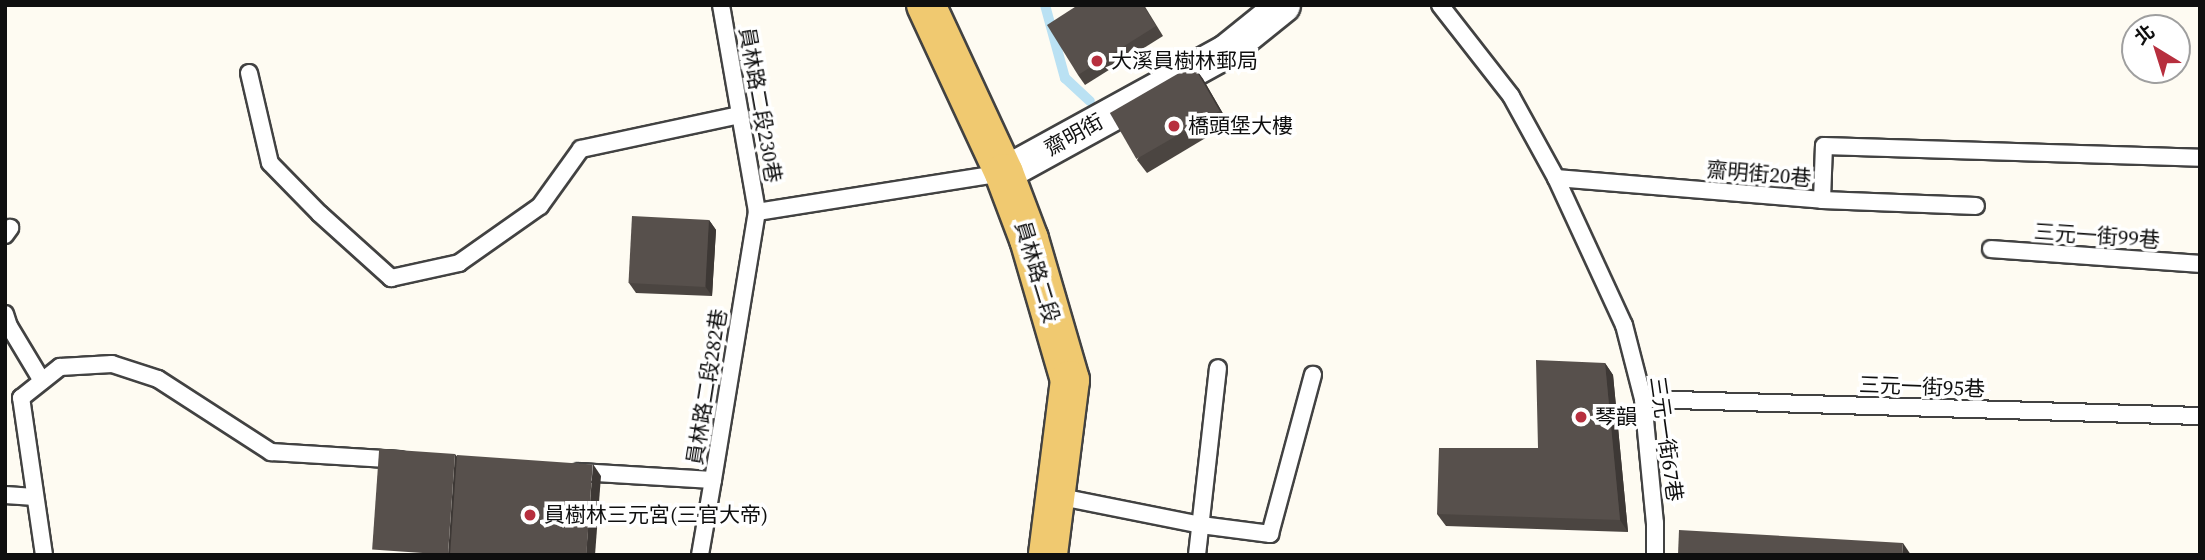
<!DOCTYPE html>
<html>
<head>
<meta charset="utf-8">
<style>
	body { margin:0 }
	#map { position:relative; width:2205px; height:560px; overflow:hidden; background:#fefbf2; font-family:"Source Serif 4","Noto Sans TC",serif }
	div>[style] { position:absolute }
	.stream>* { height:10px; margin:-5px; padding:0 5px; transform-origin:5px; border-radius:5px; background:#bae1f3 }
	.roads { filter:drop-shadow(2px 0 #424242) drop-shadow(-2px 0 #424242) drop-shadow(0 2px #424242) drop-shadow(0 -2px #424242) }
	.lane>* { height:16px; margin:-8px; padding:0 8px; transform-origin:8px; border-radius:8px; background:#fff }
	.street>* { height:33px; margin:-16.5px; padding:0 16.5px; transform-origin:16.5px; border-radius:16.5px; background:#fff }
	.primary>* { height:38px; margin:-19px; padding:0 19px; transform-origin:19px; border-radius:19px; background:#f0c970 }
	.wall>* { inset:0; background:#4b4541 }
	.shaded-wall>* { inset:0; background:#3d3835 }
	.building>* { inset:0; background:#57504c; transform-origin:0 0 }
	.dots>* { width:19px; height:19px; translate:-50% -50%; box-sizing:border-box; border:4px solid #fff; border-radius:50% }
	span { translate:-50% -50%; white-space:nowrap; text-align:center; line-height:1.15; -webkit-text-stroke:7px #fff; paint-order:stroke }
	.poi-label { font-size:21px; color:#0f0f0f }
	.left { translate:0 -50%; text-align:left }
	.street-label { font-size:21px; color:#0f0f0f }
	.frame { position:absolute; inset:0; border:7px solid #0f0f0f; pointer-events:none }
	.north { position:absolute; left:2121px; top:14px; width:70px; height:70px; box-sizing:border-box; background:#fff; border:2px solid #9f9f9f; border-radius:50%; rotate:322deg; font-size:19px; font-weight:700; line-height:28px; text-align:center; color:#0f0f0f }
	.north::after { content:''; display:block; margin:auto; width:24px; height:32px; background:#b72f3e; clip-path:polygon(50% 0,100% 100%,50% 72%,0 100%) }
</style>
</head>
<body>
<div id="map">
	<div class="stream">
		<i style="left:1045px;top:5px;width:76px;rotate:74.7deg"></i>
		<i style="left:1065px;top:78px;width:34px;rotate:43deg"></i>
	</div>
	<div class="roads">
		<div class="lane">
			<i style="left:721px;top:5px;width:210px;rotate:80.1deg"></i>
			<i style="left:1440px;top:5px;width:115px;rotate:52deg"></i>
			<i style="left:1511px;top:96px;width:94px;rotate:61.2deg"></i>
			<i style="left:1556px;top:178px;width:267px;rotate:4.7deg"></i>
			<i style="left:1822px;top:200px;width:54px;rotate:-87.9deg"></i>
			<i style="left:1824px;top:146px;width:376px;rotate:1.8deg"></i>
			<i style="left:249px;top:73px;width:92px;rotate:76.9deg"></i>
			<i style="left:270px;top:163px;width:71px;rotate:45.6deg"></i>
			<i style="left:320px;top:214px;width:96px;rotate:42deg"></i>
			<i style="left:391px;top:278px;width:70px;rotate:-12.4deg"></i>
			<i style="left:459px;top:263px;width:99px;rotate:-35.1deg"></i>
			<i style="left:540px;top:206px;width:70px;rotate:-54.3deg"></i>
			<i style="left:581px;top:149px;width:163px;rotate:-12.1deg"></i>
			<i style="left:1556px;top:178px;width:162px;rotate:65.2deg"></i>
			<i style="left:1624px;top:325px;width:76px;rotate:75.6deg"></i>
			<i style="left:1643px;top:399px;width:125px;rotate:84.5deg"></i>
			<i style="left:1655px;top:523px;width:32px;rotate:90deg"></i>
			<i style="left:1822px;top:200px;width:154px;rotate:2.2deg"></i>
			<i style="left:5px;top:235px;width:9px;rotate:-54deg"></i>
			<i style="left:1991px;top:249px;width:210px;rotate:4.1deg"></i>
			<i style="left:5px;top:314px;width:13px;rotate:72deg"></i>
			<i style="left:9px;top:326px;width:64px;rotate:59deg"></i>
			<i style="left:1643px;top:399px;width:557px;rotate:1.75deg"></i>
			<i style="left:579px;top:472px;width:134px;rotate:3.4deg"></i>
			<i style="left:713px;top:480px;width:272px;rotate:-80.7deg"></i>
			<i style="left:757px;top:212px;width:250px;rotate:-9deg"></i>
			<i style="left:5px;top:495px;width:30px;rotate:4deg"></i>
			<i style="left:1056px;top:496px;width:148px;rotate:11.3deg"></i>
			<i style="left:1201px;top:525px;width:70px;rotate:7.4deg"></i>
			<i style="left:1270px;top:534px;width:165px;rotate:-74.9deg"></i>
			<i style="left:44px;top:555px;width:159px;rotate:-98.3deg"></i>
			<i style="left:21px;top:398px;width:50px;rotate:-38.5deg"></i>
			<i style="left:60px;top:367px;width:52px;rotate:-3.3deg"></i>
			<i style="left:112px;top:364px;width:48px;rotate:18.1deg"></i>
			<i style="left:158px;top:379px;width:135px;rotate:32.9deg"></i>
			<i style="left:271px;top:452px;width:129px;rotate:3.5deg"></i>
			<i style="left:700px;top:555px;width:76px;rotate:-80.2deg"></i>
			<i style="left:1197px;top:555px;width:188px;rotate:-83.6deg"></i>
		</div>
		<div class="street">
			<i style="left:1004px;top:173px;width:253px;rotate:-28.8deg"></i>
			<i style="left:1226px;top:51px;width:73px;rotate:-38.9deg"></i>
		</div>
		<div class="primary">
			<i style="left:926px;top:5px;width:185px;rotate:65.1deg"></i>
			<i style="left:1004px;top:173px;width:71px;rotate:69.3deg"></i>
			<i style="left:1029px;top:239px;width:147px;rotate:73.8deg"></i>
			<i style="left:1070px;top:380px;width:176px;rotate:97.2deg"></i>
		</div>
	</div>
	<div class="wall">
		<i style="clip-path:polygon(1078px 5px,1144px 5px,1163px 36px,1085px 85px,1078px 75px)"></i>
		<i style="clip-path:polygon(1193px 65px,1203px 79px,1229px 124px,1147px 173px,1137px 160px)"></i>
		<i style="clip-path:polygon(709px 220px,716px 230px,712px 296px,636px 293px,629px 283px)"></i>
		<i style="clip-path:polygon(1605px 363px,1613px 375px,1628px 532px,1446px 526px,1437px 514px,1538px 448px)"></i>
	</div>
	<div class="shaded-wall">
		<i style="clip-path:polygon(1193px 65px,1203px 79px,1229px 124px,1220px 111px)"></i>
		<i style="clip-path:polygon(709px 220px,716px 230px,712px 296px,705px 286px)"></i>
		<i style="clip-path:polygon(1605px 363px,1613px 375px,1628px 532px,1620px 520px)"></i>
		<i style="clip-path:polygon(455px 454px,464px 465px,457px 555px,448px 555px)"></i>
		<i style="clip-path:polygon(593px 464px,601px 476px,595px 555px,586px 555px)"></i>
		<i style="clip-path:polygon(1903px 543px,1911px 555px,1902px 555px)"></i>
	</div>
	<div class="building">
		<i style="clip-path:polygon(1078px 5px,1143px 5px,1156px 26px,1078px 75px,1047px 25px)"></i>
		<i style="left:1193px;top:65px;width:53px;height:96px;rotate:60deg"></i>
		<i style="left:632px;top:216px;width:77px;height:67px;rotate:3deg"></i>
		<i style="clip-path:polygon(1536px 360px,1605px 363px,1620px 520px,1437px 514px,1439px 448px,1538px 448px)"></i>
		<i style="left:455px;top:454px;width:101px;height:76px;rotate:94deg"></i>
		<i style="left:457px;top:455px;width:136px;height:100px;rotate:4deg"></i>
		<i style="clip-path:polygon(1679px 530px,1903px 543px,1902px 555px,1678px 555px)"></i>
	</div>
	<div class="dots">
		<i style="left:1097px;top:61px;background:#b72f3e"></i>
		<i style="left:1174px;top:126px;background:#b72f3e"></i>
		<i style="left:1581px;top:417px;background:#b72f3e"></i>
		<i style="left:530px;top:515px;background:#b72f3e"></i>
	</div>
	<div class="poi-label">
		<span class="left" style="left:1111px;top:61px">大溪員樹林郵局</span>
		<span class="left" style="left:1188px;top:126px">橋頭堡大樓</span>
		<span class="left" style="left:1595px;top:417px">琴韻</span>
		<span class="left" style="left:544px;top:515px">員樹林三元宮(三官大帝)</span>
	</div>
	<div class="street-label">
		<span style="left:760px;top:105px;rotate:80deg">員林路二段230巷</span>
		<span style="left:1074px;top:135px;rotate:-29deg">齋明街</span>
		<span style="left:1759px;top:174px;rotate:5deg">齋明街20巷</span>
		<span style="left:2097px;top:236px;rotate:4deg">三元一街99巷</span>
		<span style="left:1037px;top:272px;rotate:73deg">員林路二段</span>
		<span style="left:707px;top:387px;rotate:-81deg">員林路二段282巷</span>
		<span style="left:1922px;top:387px;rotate:2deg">三元一街95巷</span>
		<span style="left:1666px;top:439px;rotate:82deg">三元一街67巷</span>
	</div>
	<div class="frame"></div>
	<div class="north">北</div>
</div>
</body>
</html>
